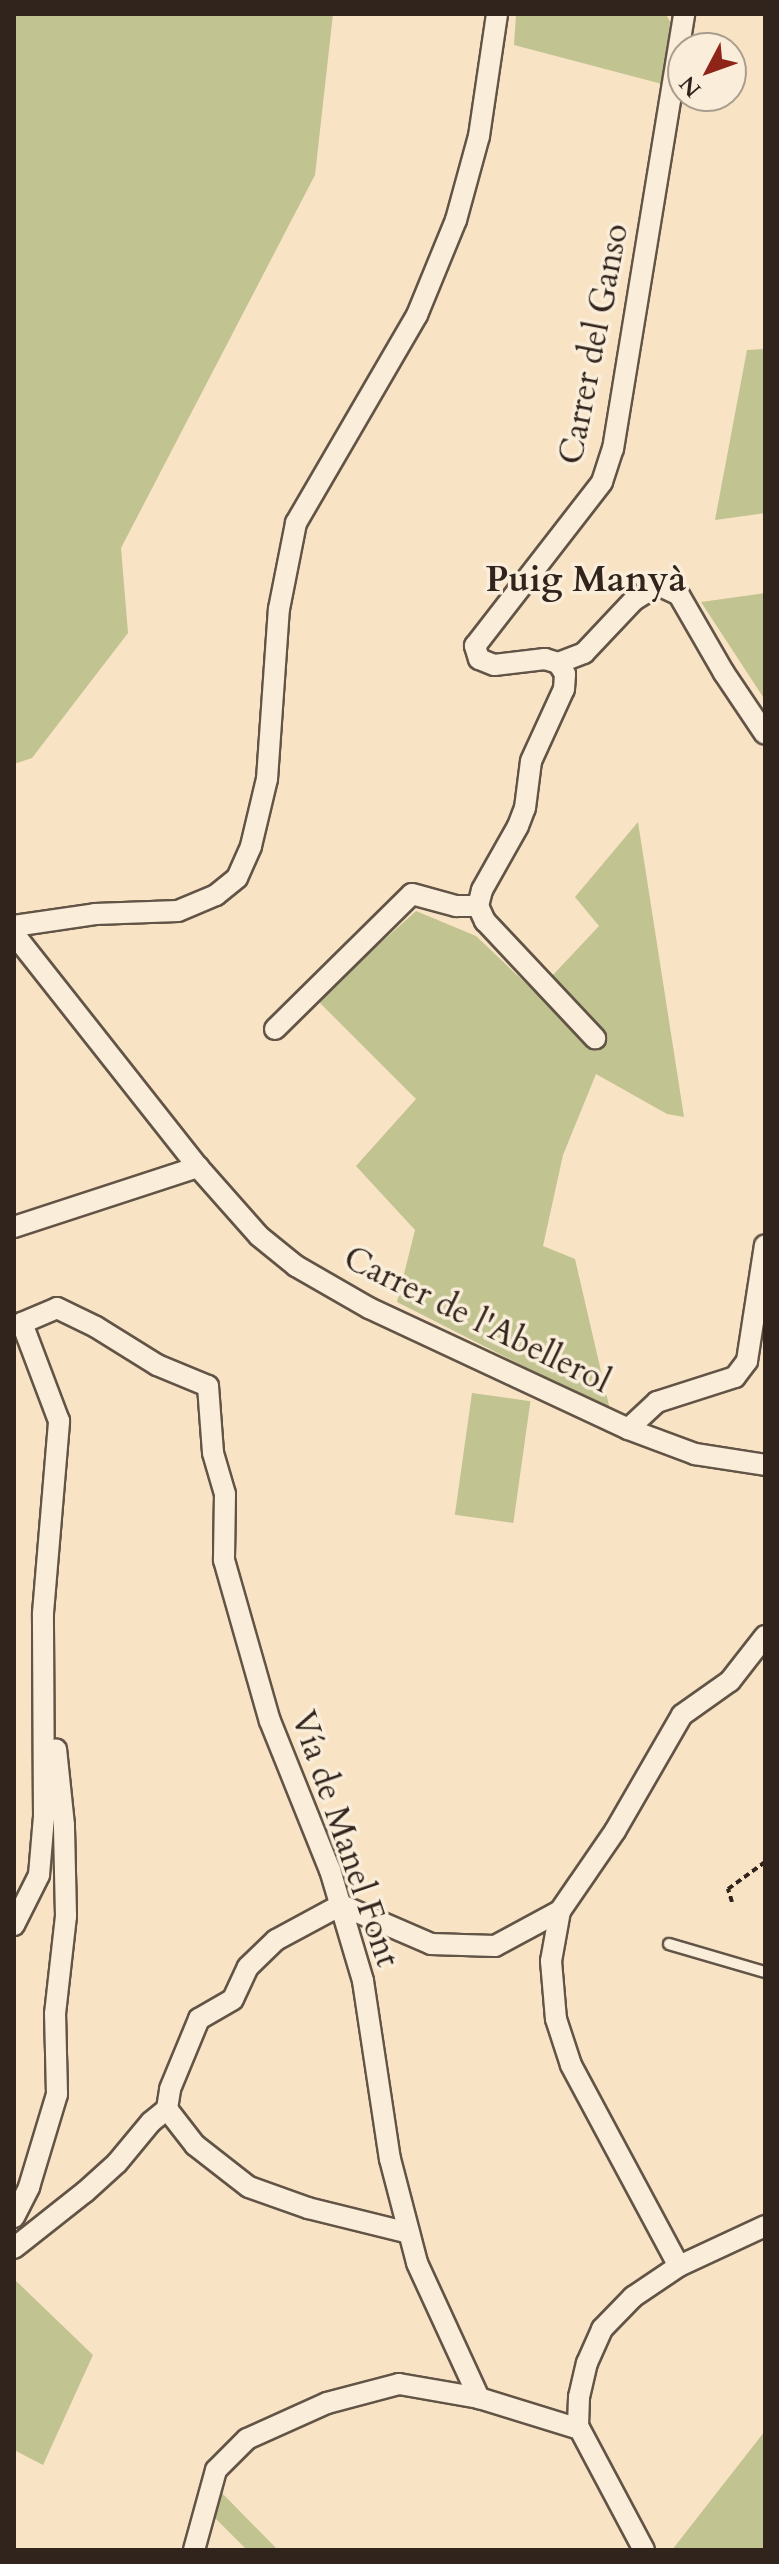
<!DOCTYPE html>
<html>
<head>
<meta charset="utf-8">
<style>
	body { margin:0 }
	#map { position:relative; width:779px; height:2564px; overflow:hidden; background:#f8e3c4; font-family:Cardo,serif }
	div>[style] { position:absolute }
	.green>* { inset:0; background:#c1c391; transform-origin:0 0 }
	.path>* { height:4px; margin-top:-2px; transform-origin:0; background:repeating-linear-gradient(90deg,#30241c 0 6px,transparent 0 10px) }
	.roads { filter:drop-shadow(2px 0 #625446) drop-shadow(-2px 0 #625446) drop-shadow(0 2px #625446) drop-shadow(0 -2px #625446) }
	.service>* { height:10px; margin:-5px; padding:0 5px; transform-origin:5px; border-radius:5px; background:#faedd9 }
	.minor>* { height:20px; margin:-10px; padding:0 10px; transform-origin:10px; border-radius:10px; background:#faedd9 }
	span { translate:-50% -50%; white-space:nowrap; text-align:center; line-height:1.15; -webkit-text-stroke:7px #faedd9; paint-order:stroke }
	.street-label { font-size:34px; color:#30241c }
	.neighbourhood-label { font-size:36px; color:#30241c; font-weight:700 }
	.frame { position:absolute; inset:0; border:16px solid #30241c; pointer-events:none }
	.north { position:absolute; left:667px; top:32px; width:80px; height:80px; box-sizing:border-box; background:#faedd9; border:2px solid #a99d8d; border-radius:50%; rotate:229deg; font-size:22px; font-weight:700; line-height:32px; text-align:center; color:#30241c }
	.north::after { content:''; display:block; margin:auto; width:28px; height:36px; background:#8f2418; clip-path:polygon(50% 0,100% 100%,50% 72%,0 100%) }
</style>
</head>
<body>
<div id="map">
	<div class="green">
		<i style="clip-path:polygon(14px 14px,333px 14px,315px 175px,121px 548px,128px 633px,32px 758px,14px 764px)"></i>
		<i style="clip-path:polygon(516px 14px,666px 14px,670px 22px,662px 84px,514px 45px)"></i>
		<i style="clip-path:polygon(765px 349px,765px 513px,715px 520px,747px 350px)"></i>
		<i style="clip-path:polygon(765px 593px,765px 700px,701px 602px)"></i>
		<i style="clip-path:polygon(638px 822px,684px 1117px,667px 1114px,596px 1074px,563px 1155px,543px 1246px,575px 1259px,610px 1410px,397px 1302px,415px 1230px,356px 1166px,416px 1099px,317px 1000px,416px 911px,476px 936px,536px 993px,599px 926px,575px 897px)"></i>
		<i style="left:472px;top:1393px;width:59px;height:123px;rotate:8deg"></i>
		<i style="clip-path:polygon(14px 2279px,93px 2355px,43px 2465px,14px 2450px)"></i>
		<i style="clip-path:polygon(765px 2431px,765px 2550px,672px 2550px)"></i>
		<i style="clip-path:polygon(219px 2490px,278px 2550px,247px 2550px,213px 2516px)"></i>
	</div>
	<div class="path">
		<i style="left:732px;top:1902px;width:14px;rotate:-107deg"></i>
		<i style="left:728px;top:1889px;width:46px;rotate:-36.1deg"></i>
	</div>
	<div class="roads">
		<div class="service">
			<i style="left:669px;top:1944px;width:100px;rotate:16.3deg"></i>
		</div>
		<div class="minor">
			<i style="left:558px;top:663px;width:28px;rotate:-21deg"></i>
			<i style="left:584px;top:653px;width:73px;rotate:-46.7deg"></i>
			<i style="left:634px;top:600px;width:28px;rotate:-32deg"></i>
			<i style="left:658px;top:585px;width:23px;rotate:25deg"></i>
			<i style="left:679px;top:595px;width:90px;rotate:60deg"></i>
			<i style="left:724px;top:673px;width:73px;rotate:56.1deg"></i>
			<i style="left:478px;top:906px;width:17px;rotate:65deg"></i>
			<i style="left:485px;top:921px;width:161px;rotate:46.8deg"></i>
			<i style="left:14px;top:926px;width:82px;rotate:-8.4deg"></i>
			<i style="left:95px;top:914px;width:83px;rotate:-2.1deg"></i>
			<i style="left:178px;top:911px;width:41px;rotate:-22.8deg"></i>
			<i style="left:216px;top:895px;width:27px;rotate:-39deg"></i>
			<i style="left:237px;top:878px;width:35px;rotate:-66deg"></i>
			<i style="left:251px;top:846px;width:69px;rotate:-76.6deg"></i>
			<i style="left:267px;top:779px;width:170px;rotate:-86deg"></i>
			<i style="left:279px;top:609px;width:88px;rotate:-78.8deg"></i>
			<i style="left:296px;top:523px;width:241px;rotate:-59.8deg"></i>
			<i style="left:417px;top:315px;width:103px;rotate:-67.7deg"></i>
			<i style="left:456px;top:220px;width:87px;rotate:-74.7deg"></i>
			<i style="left:479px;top:136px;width:123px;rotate:-81.6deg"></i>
			<i style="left:14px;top:934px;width:297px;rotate:51.7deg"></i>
			<i style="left:198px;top:1167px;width:92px;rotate:48.5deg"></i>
			<i style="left:259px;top:1236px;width:48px;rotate:39deg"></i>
			<i style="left:296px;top:1266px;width:84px;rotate:29.9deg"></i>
			<i style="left:369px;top:1308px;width:286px;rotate:25deg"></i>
			<i style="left:628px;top:1429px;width:72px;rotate:20.5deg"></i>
			<i style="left:695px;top:1454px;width:71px;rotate:8.9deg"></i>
			<i style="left:275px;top:1029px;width:192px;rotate:-44.6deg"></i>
			<i style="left:412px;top:894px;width:46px;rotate:15.3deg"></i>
			<i style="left:456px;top:906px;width:22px"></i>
			<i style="left:478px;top:906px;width:16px;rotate:-76deg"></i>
			<i style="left:482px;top:890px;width:73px;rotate:-60.6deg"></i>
			<i style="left:518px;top:826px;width:19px;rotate:-69deg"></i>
			<i style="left:525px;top:808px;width:47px;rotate:-82.7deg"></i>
			<i style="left:531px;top:761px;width:79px;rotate:-65.4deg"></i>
			<i style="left:564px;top:689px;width:15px;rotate:-86deg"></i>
			<i style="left:565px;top:674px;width:13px;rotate:-122deg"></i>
			<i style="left:558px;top:663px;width:14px;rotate:-163deg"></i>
			<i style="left:545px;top:659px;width:51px;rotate:173.3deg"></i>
			<i style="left:494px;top:665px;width:16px;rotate:-158deg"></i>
			<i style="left:479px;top:659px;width:14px;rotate:-107deg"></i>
			<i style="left:475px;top:646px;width:207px;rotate:-52.2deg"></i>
			<i style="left:602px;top:482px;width:35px;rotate:-72deg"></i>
			<i style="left:613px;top:449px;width:441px;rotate:-80.7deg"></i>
			<i style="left:14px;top:1227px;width:194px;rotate:-18.1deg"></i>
			<i style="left:628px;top:1429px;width:40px;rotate:-43deg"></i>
			<i style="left:657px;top:1402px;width:82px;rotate:-17.8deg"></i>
			<i style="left:735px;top:1377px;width:20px;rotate:-53deg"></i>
			<i style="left:747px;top:1361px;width:117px;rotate:-81.2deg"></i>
			<i style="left:560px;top:1911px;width:51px;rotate:100.2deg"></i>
			<i style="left:551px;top:1961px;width:58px;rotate:85.1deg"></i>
			<i style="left:556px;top:2019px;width:48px;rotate:71.9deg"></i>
			<i style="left:571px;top:2065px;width:228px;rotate:61.8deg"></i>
			<i style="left:14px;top:1925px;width:56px;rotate:-63.4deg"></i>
			<i style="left:39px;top:1875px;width:58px;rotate:-85.1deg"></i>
			<i style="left:44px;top:1817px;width:204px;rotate:-90.3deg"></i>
			<i style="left:43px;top:1613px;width:193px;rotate:-85.2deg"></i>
			<i style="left:59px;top:1421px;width:105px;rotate:-110.7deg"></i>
			<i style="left:22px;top:1323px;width:38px;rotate:-23deg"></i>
			<i style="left:57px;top:1308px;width:43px;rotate:26deg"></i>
			<i style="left:96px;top:1327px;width:72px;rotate:31.9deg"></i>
			<i style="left:157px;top:1365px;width:55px;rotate:22.4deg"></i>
			<i style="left:208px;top:1386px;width:67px;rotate:85.7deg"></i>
			<i style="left:213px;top:1453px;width:43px;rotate:73.7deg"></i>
			<i style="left:225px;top:1494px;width:66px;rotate:90.9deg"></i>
			<i style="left:224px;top:1560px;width:167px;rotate:74.1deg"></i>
			<i style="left:270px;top:1721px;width:161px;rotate:68.1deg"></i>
			<i style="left:330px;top:1870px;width:116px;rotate:73.4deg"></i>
			<i style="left:363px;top:1981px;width:180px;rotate:81.4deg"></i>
			<i style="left:390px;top:2159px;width:107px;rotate:75.4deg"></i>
			<i style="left:417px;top:2263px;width:149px;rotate:65.3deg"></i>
			<i style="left:167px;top:2109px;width:46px;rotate:52.1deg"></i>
			<i style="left:195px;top:2145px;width:68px;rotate:37.9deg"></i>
			<i style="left:249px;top:2187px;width:63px;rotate:19.6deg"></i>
			<i style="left:308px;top:2208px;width:104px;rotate:13.9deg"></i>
			<i style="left:14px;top:2217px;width:34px;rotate:-63deg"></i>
			<i style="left:29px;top:2187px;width:97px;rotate:-73.2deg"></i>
			<i style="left:57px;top:2094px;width:80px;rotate:-91.4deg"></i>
			<i style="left:55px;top:2014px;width:99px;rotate:-83.6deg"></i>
			<i style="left:66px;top:1916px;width:91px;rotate:-91.3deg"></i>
			<i style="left:64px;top:1825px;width:76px;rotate:-96deg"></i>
			<i style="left:14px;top:2248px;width:90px;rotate:-38.3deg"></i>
			<i style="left:85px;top:2192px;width:43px;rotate:-42.2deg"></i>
			<i style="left:117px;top:2163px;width:53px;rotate:-50.3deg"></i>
			<i style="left:151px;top:2122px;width:21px;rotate:-39deg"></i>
			<i style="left:167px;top:2109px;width:20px;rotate:-81deg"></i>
			<i style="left:170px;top:2089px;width:76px;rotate:-67.5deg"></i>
			<i style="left:199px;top:2019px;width:39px;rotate:-30deg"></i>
			<i style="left:233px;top:1999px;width:35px;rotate:-65deg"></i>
			<i style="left:248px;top:1967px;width:39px;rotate:-44deg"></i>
			<i style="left:276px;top:1940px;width:74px;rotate:-28.3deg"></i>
			<i style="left:341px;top:1905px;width:98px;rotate:23.4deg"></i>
			<i style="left:431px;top:1944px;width:64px;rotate:1.8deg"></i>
			<i style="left:495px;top:1946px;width:74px;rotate:-28.3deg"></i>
			<i style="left:560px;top:1911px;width:97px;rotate:-55.5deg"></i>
			<i style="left:615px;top:1831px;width:134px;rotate:-60deg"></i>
			<i style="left:682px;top:1715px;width:59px;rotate:-35.3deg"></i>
			<i style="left:730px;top:1681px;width:57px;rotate:-52.1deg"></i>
			<i style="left:194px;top:2550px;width:83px;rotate:-74.6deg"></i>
			<i style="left:216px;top:2470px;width:44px;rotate:-45deg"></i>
			<i style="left:247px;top:2439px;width:88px;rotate:-24.2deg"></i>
			<i style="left:327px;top:2403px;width:74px;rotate:-14.8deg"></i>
			<i style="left:399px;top:2384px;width:81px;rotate:9.9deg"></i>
			<i style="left:479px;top:2398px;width:105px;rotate:17.2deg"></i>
			<i style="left:644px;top:2550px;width:140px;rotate:-118deg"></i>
			<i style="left:578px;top:2426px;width:29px;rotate:-88deg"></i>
			<i style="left:579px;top:2397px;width:35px;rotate:-77deg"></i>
			<i style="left:587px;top:2363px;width:37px;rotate:-66deg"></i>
			<i style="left:602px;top:2329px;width:45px;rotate:-45.9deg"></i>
			<i style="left:633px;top:2297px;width:55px;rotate:-34deg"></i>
			<i style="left:679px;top:2266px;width:95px;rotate:-24.9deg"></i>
		</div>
	</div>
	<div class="street-label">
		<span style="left:594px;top:344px;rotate:-79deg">Carrer del Ganso</span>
		<span style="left:477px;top:1320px;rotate:26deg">Carrer de l'Abellerol</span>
		<span style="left:345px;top:1839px;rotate:71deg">Vía de Manel Font</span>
	</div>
	<div class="neighbourhood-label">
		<span style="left:586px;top:580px">Puig Manyà</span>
	</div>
	<div class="frame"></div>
	<div class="north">N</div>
</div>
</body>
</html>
